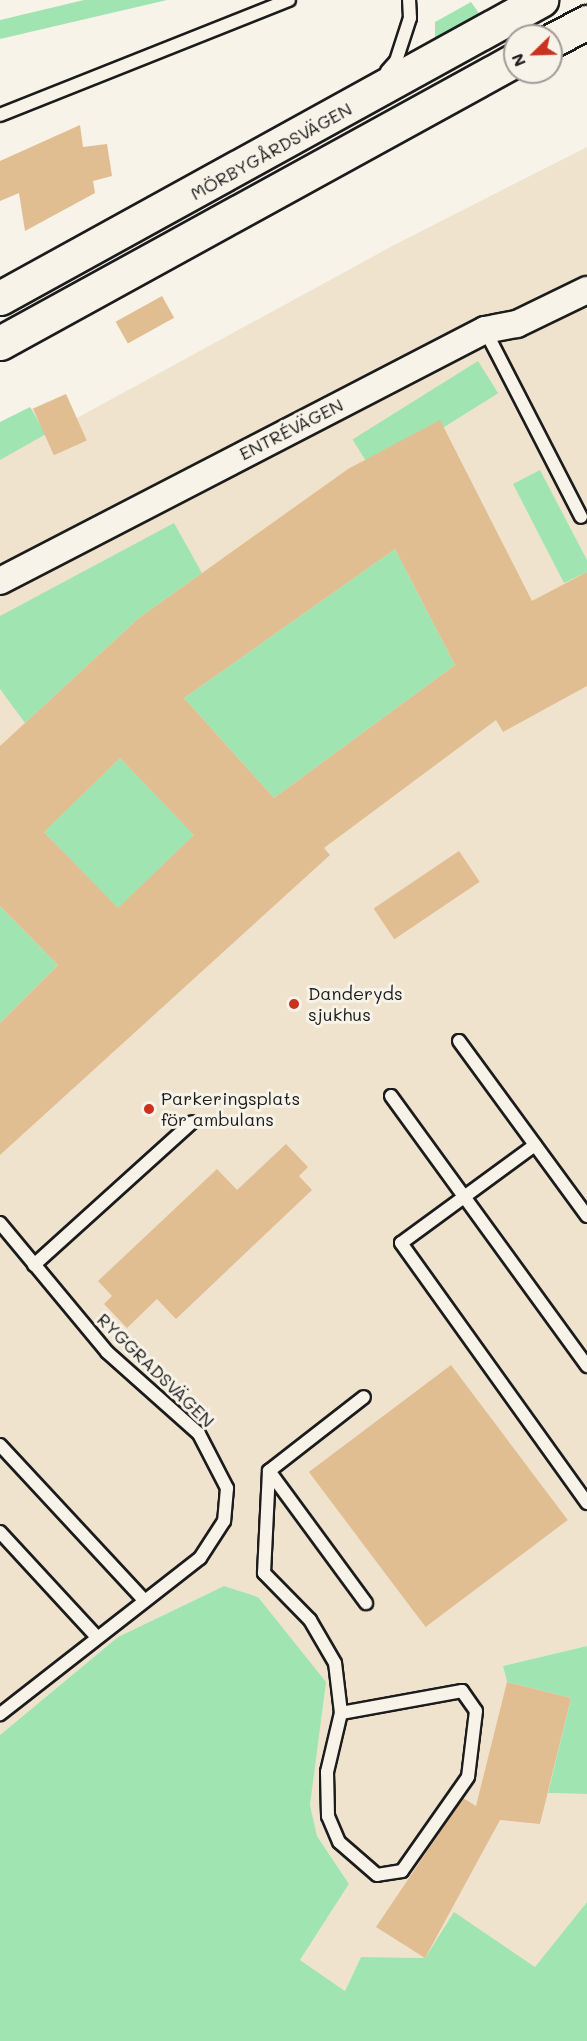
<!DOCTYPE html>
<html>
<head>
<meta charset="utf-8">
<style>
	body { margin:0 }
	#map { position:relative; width:587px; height:2041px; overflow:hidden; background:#f7f3e8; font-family:Mali,sans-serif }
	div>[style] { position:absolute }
	.built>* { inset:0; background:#f0e3ce }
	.green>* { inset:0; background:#a0e5b1; transform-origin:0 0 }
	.building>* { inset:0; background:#e1bd92; transform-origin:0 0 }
	.roads { filter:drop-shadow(2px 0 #1c1c1c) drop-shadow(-2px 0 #1c1c1c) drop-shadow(0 2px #1c1c1c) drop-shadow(0 -2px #1c1c1c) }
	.lane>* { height:12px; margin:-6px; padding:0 6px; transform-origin:6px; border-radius:6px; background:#f7f3e8 }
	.street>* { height:26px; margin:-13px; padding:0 13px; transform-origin:13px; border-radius:13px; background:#f7f3e8 }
	.secondary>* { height:33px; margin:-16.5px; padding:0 16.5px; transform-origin:16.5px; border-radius:16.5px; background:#f7f3e8 }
	.dots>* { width:16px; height:16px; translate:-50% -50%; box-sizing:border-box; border:3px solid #f7f3e8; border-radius:50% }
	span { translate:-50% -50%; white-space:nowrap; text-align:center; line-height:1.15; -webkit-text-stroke:6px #f7f3e8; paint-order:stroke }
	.street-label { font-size:18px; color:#1c1c1c }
	.poi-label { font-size:18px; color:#1c1c1c }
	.left { translate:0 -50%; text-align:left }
	.north { position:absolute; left:503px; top:24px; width:60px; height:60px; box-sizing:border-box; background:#f7f3e8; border:2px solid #9f9d96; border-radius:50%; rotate:247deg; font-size:16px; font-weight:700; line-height:24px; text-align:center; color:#1c1c1c }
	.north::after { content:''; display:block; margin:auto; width:21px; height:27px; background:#c8321e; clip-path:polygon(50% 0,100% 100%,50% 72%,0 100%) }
</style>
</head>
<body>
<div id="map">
	<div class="built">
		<i style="clip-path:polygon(587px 147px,587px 1646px,503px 1666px,507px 1682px,571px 1698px,548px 1793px,587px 1794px,587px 1902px,535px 1968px,454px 1913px,425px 1958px,361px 1957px,345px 1991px,300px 1960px,349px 1884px,317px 1836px,310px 1805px,315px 1751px,258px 1597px,224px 1586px,118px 1637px,0 1735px,0 422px,66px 394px,77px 418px,396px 244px)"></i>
	</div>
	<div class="green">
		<i style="clip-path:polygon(84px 0,167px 0,0 39px,0 20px)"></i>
		<i style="clip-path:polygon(471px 2px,483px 19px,435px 45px,435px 22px)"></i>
		<i style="left:478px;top:361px;width:38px;height:148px;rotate:58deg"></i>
		<i style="clip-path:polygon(30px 407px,46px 434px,0 460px,0 422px)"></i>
		<i style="clip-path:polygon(540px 470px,587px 560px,587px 572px,564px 583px,513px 484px)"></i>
		<i style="clip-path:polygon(174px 523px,202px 573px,139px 618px,25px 723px,0 689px,0 616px)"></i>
		<i style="clip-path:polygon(395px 549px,455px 665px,274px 798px,184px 698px)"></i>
		<i style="left:120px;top:758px;width:107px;height:106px;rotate:46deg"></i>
		<i style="clip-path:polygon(0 906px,58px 965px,0 1023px)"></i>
		<i style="clip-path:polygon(224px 1586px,258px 1597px,326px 1682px,310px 1805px,317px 1836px,349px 1884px,300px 1960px,345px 1991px,361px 1957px,425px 1958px,454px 1912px,535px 1967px,587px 1902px,587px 2041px,0 2041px,0 1735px,118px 1637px)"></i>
		<i style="clip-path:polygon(587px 1646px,587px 1794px,548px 1793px,571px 1698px,507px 1682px,503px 1666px)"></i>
	</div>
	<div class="building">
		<i style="clip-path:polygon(80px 125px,83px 147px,107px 144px,112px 176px,93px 181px,95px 193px,25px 231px,19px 193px,0 201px,0 161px)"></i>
		<i style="left:162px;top:296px;width:25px;height:53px;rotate:61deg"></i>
		<i style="left:66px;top:394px;width:51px;height:36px;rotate:66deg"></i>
		<i style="clip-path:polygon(evenodd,440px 420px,532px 601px,587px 572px,587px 686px,503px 732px,496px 720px,324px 848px,330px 855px,0 1155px,0 1023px,58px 965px,0 906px,0 746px,139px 618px,348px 469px,440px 420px,395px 549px,455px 665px,274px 798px,184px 698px,395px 549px,440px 420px,120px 758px,194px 835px,118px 908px,44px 832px,120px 758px)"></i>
		<i style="left:459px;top:851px;width:37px;height:103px;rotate:56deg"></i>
		<i style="clip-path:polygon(286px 1144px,308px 1167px,299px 1176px,312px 1190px,176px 1319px,157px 1299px,127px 1328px,104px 1304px,112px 1296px,98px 1281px,217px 1169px,237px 1190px)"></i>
		<i style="left:451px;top:1365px;width:194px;height:178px;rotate:53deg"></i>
		<i style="clip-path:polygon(507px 1682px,571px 1698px,540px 1824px,500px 1820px,425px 1958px,376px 1927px,463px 1798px,476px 1806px)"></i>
	</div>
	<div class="roads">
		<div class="lane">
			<i style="left:387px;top:71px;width:13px;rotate:-48deg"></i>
			<i style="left:396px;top:61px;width:45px;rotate:-72deg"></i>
			<i style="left:410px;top:18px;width:18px;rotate:-93deg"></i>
			<i style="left:0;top:115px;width:311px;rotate:-21.7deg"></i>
			<i style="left:485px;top:330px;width:210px;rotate:62.8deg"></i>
			<i style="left:459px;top:1041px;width:217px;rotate:53.8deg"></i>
			<i style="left:391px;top:1096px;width:334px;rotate:54deg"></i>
			<i style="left:535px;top:1145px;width:166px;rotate:143.8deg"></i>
			<i style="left:401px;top:1243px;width:320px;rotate:54.4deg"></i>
			<i style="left:0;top:1223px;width:168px;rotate:50.3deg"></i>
			<i style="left:107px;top:1352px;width:123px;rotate:41.7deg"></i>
			<i style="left:199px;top:1434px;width:61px;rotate:62.6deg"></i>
			<i style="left:227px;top:1488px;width:33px;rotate:95deg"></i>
			<i style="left:224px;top:1521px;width:44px;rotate:123deg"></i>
			<i style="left:200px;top:1558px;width:254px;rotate:142deg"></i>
			<i style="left:34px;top:1265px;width:213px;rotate:-42.1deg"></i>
			<i style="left:0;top:1445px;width:212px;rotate:47.1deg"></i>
			<i style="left:269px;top:1471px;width:164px;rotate:53.7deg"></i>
			<i style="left:0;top:1532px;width:143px;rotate:47.3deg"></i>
			<i style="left:341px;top:1713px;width:123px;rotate:-10.3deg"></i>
			<i style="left:462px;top:1691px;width:24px;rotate:55deg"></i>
			<i style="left:476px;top:1711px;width:66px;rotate:96.9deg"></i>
			<i style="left:468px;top:1777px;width:115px;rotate:125.1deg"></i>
			<i style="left:402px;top:1871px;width:25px;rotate:171deg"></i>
			<i style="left:377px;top:1875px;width:50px;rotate:-139deg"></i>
			<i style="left:339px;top:1842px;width:28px;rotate:-113deg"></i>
			<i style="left:328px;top:1816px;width:44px;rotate:-91.3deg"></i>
			<i style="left:327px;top:1772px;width:61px;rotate:-76.7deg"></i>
			<i style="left:341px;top:1713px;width:50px;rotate:-96.8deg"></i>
			<i style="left:335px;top:1663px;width:50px;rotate:-120.2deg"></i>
			<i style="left:310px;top:1620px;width:66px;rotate:-134.4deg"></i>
			<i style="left:264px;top:1573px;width:102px;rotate:-87.2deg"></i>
			<i style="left:269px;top:1471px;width:120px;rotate:-37.9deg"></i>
		</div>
		<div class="street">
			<i style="left:0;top:581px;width:546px;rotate:-27.36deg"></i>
			<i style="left:485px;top:330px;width:33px;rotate:-11deg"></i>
			<i style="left:517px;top:324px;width:78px;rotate:-25.9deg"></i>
		</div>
		<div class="secondary">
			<i style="left:551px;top:41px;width:41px;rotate:-27.8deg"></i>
			<i style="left:0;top:298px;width:618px;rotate:-28.85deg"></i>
			<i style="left:0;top:343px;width:588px;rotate:-28.79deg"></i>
		</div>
	</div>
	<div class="dots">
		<i style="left:294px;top:1004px;background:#c8321e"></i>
		<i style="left:149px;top:1109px;background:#c8321e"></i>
	</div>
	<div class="street-label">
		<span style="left:271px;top:151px;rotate:-29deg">MÖRBYGÅRDSVÄGEN</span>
		<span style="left:291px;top:429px;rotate:-27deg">ENTRÉVÄGEN</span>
		<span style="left:156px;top:1370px;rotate:44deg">RYGGRADSVÄGEN</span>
	</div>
	<div class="poi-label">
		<span class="left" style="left:308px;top:1004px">Danderyds<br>sjukhus</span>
		<span class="left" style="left:161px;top:1109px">Parkeringsplats<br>för ambulans</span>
	</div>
	<div class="north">N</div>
</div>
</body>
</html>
